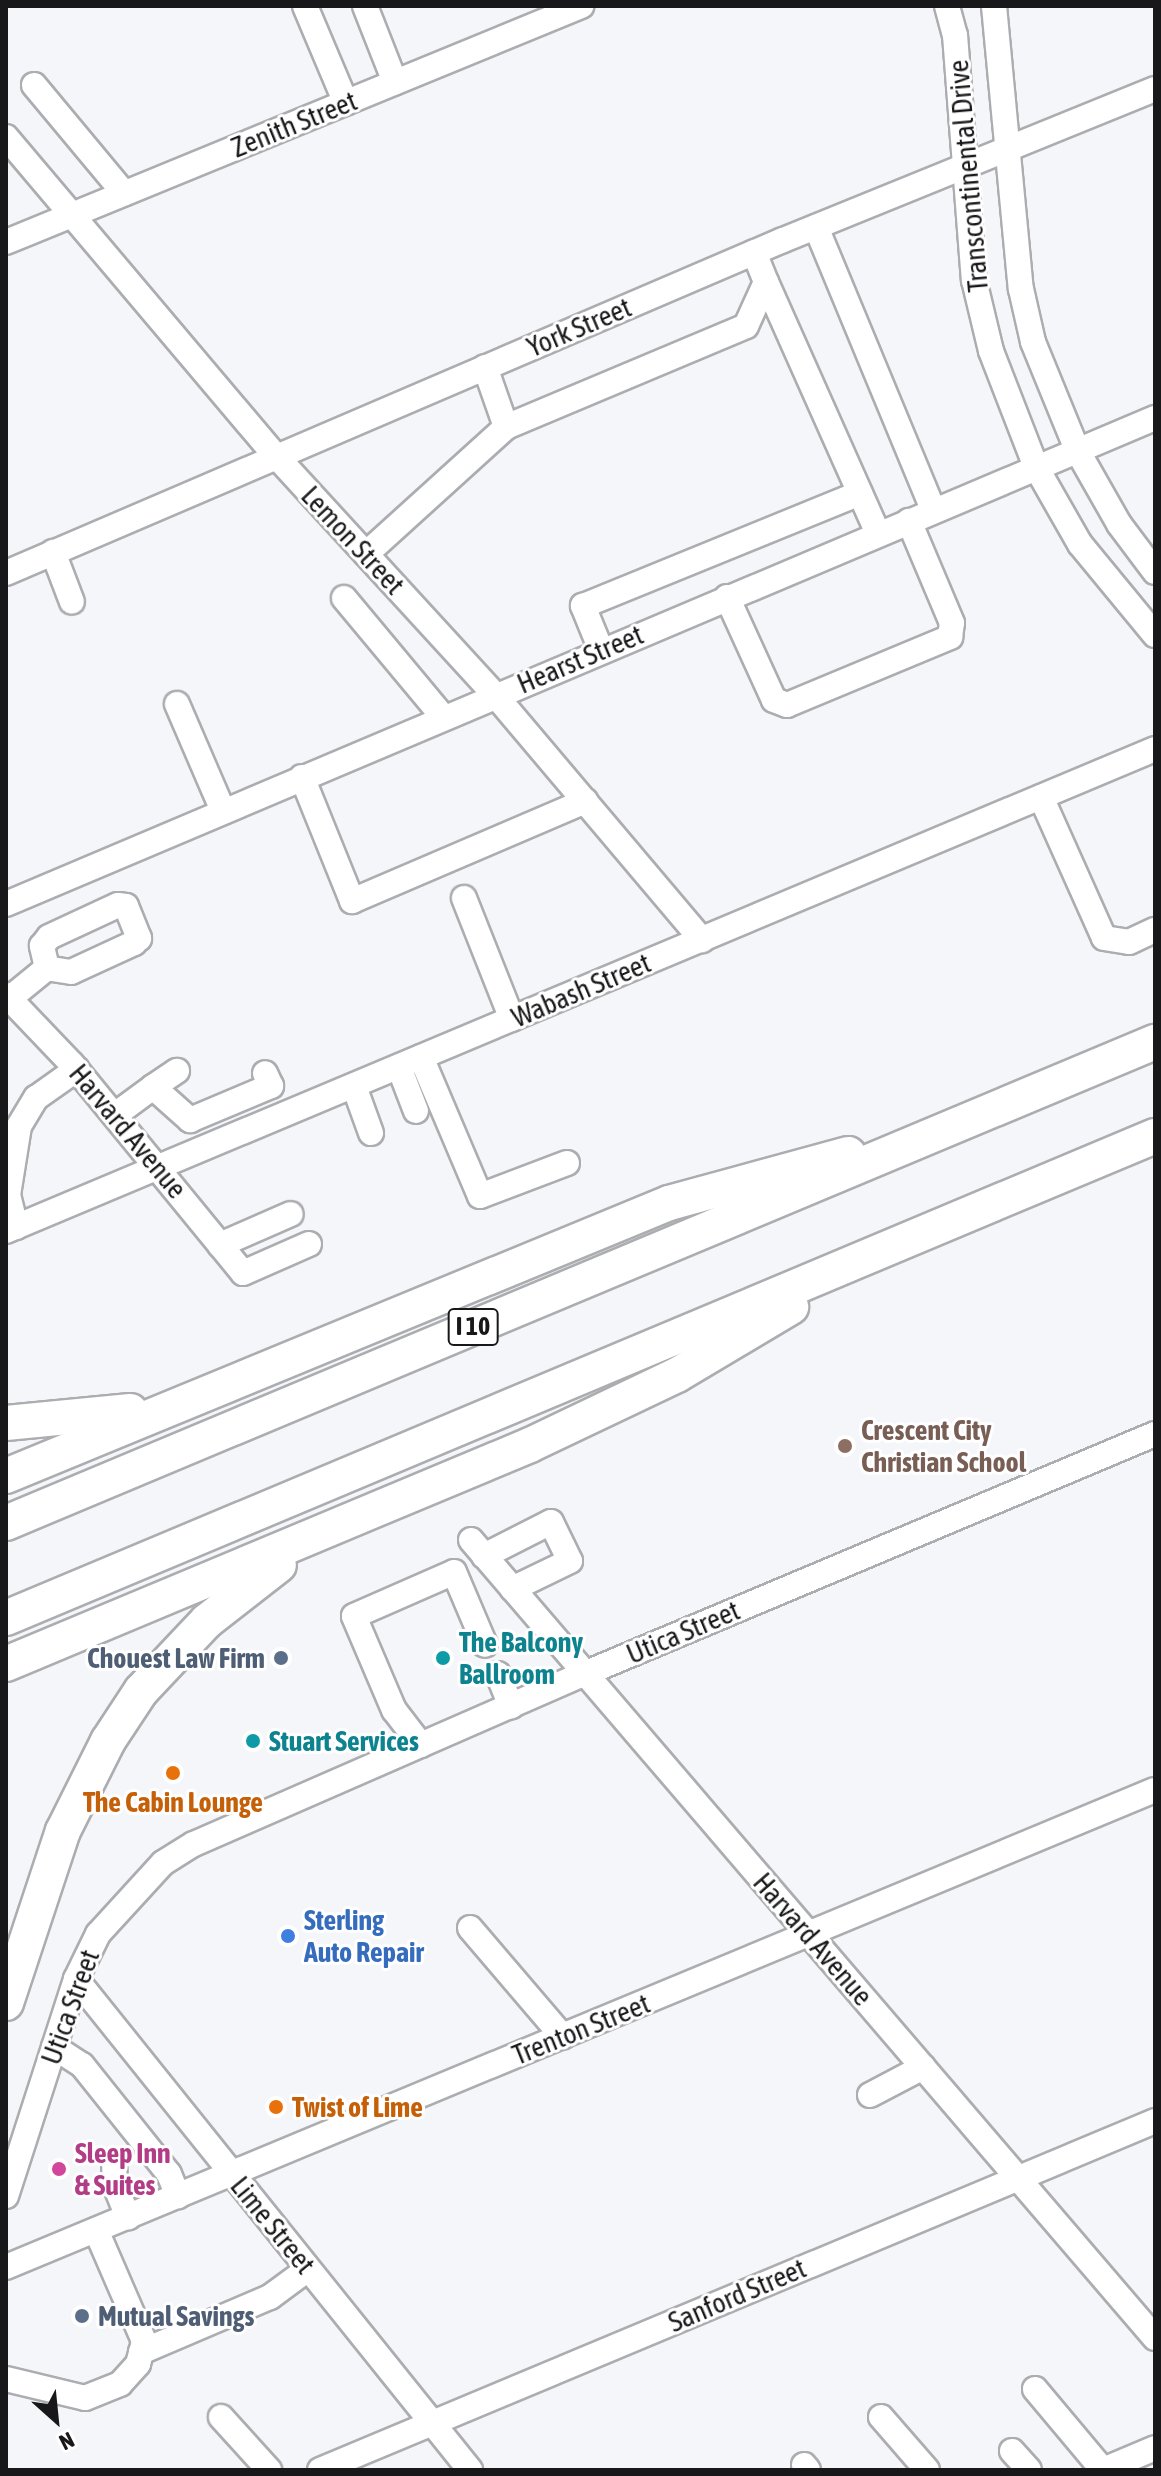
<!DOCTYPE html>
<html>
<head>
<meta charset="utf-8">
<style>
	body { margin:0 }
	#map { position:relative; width:1161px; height:2476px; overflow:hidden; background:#f5f6fa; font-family:"Asap Condensed",sans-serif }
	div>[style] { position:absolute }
	.roads { filter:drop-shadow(2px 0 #acadb0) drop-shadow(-2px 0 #acadb0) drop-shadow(0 2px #acadb0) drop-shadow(0 -2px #acadb0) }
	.minor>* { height:24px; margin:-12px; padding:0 12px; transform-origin:12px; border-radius:12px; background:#fff }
	.highway>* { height:34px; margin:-17px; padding:0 17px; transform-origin:17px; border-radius:17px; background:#fff }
	.dots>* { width:22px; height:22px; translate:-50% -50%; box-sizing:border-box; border:4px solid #fff; border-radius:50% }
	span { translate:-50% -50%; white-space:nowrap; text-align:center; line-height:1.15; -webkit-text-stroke:6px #fff; paint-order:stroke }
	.shield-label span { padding:2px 6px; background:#fff; border:2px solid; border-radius:6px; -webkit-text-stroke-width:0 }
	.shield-label { font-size:26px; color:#18181a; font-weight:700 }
	.street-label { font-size:28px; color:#18181a }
	.education-label { font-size:28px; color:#785e54; font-weight:700 }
	.left { translate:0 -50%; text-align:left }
	.culture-label { font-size:28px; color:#0d838f; font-weight:700 }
	.service-label { font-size:28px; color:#4e5e75; font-weight:700 }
	.right { translate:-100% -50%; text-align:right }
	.food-label { font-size:28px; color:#c56008; font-weight:700 }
	.shop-label { font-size:28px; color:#366cbe; font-weight:700 }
	.hotel-label { font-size:28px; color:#b23c85; font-weight:700 }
	.frame { position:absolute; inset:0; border:8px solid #18181a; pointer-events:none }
	.north { position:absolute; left:16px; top:2380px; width:80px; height:80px; -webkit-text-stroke:6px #fff; paint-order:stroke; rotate:153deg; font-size:22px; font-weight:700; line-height:32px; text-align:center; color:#18181a }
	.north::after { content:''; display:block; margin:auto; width:28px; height:36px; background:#18181a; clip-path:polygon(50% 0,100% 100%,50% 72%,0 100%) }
</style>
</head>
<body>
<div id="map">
	<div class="roads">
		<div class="minor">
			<i style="left:305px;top:6px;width:105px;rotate:67.1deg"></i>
			<i style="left:365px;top:6px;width:82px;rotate:68.5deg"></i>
			<i style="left:947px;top:6px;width:30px;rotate:75deg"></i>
			<i style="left:955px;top:35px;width:246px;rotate:85.6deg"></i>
			<i style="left:974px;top:280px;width:73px;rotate:76.5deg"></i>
			<i style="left:991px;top:351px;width:124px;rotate:68.8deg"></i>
			<i style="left:1036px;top:467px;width:89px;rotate:60.3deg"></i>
			<i style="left:1080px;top:544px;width:118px;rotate:50.5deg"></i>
			<i style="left:994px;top:6px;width:284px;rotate:84.6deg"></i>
			<i style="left:1021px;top:289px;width:54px;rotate:77.2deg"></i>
			<i style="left:1033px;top:342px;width:117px;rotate:67.8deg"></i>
			<i style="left:1077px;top:450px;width:85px;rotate:60.4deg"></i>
			<i style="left:1119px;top:524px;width:60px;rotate:53.1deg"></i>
			<i style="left:34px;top:85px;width:141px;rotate:50.2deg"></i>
			<i style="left:6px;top:137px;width:418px;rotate:49.8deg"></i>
			<i style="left:276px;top:456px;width:324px;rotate:47.5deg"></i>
			<i style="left:495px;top:695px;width:321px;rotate:49.8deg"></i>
			<i style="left:816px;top:227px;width:306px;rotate:67.5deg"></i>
			<i style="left:6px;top:242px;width:622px;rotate:-22.31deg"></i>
			<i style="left:766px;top:282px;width:276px;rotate:66deg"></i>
			<i style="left:485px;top:367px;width:64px;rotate:70.7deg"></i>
			<i style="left:53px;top:552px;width:53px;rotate:69.2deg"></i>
			<i style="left:366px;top:554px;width:189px;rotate:-42.2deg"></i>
			<i style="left:506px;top:427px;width:260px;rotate:-22.8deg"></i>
			<i style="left:746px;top:326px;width:48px;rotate:-65.6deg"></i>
			<i style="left:766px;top:282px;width:32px;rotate:-112deg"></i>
			<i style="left:6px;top:573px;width:845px;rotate:-23.2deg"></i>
			<i style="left:783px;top:240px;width:401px;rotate:-22.1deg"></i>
			<i style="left:727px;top:597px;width:113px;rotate:65.5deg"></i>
			<i style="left:774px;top:700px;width:14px;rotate:21deg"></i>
			<i style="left:787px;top:705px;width:177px;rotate:-22.6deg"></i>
			<i style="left:950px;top:637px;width:14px;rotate:-82deg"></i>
			<i style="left:952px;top:623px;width:111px;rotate:-112.9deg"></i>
			<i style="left:344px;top:598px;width:155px;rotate:50.2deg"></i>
			<i style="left:601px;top:650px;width:48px;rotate:-112.2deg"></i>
			<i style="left:583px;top:606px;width:299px;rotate:-22.2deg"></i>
			<i style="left:177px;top:704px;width:116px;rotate:66.7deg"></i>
			<i style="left:302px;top:777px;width:134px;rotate:68deg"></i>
			<i style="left:352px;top:901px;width:254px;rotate:-23.2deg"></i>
			<i style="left:1041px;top:797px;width:154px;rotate:65.9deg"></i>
			<i style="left:1104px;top:938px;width:25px;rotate:9deg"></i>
			<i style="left:1129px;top:942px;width:29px;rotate:-25deg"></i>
			<i style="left:464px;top:898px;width:130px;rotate:68.4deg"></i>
			<i style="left:6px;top:904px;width:1248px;rotate:-22.93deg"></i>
			<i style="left:118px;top:905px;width:8px;rotate:7deg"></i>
			<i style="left:126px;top:906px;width:35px;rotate:68deg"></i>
			<i style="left:139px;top:938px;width:7px;rotate:135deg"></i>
			<i style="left:134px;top:943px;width:69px;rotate:155.3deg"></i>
			<i style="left:71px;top:972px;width:24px;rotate:-171deg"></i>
			<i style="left:47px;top:968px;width:23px;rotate:-103deg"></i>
			<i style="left:42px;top:946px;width:11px;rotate:-52deg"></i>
			<i style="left:49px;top:937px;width:76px;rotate:-24.9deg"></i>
			<i style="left:6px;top:995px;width:95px;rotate:46.3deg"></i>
			<i style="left:72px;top:1064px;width:270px;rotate:50.7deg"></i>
			<i style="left:243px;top:1273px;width:72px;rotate:-23.7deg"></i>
			<i style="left:9px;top:999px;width:49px;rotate:-39.2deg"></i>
			<i style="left:421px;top:1057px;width:151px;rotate:67deg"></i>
			<i style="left:480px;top:1196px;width:93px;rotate:-20.8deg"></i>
			<i style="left:399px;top:1067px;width:47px;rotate:68.9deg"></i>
			<i style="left:354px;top:1086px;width:50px;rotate:70.1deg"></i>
			<i style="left:153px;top:1087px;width:29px;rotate:-34deg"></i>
			<i style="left:115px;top:1115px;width:47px;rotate:-36.4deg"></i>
			<i style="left:153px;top:1087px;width:50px;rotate:41.7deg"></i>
			<i style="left:190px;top:1120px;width:88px;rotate:-22.8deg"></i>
			<i style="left:271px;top:1086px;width:14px;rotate:-115deg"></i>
			<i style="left:16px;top:1227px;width:33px;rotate:-104deg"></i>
			<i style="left:8px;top:1195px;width:70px;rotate:-80.9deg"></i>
			<i style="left:19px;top:1126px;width:33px;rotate:-59deg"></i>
			<i style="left:36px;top:1098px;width:50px;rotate:-35.3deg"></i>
			<i style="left:6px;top:1231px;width:1246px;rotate:-22.76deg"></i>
			<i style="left:220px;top:1245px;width:77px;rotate:-23.6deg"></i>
			<i style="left:471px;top:1540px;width:1051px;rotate:49.4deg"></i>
			<i style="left:484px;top:1556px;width:75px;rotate:-26.9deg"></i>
			<i style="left:551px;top:1522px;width:43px;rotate:64deg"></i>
			<i style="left:570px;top:1561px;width:64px;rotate:154.2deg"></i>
			<i style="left:498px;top:1674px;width:35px;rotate:68deg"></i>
			<i style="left:421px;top:1745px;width:44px;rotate:-127.6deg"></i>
			<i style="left:394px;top:1710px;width:102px;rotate:-113.1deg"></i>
			<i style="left:354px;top:1616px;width:109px;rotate:-23.7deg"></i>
			<i style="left:454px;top:1572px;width:79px;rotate:67deg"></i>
			<i style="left:470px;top:1928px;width:143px;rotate:49.5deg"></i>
			<i style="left:76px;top:1979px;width:630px;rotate:51.25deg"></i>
			<i style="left:54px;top:2047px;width:33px;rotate:33deg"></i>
			<i style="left:82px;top:2065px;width:139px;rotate:51.4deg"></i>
			<i style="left:169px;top:2174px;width:24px;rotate:68deg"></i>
			<i style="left:870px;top:2095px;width:60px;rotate:-27.8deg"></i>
			<i style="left:114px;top:2161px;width:24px;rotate:88deg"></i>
			<i style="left:115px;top:2185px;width:35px;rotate:68deg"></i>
			<i style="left:6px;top:2196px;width:228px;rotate:-72.1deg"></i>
			<i style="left:76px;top:1979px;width:50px;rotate:-63.9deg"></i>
			<i style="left:98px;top:1934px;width:96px;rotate:-47.5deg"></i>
			<i style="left:163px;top:1863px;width:36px;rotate:-32deg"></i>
			<i style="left:194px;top:1844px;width:425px;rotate:-23.6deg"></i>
			<i style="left:584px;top:1674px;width:619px;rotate:-22.8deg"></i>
			<i style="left:6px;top:2267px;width:1244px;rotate:-22.55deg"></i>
			<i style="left:141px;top:2352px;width:140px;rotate:-23.1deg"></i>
			<i style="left:270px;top:2297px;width:47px;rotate:-36.4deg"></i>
			<i style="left:6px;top:2379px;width:81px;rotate:13.5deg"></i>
			<i style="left:85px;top:2398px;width:38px;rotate:-22deg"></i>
			<i style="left:120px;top:2384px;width:27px;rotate:-48deg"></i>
			<i style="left:138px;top:2364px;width:24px;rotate:-75deg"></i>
			<i style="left:144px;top:2341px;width:121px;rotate:-113.4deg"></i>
			<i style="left:1035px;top:2389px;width:106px;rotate:50deg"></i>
			<i style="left:1103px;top:2470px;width:56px;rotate:-22.9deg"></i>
			<i style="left:221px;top:2417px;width:72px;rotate:47.8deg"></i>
			<i style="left:881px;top:2417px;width:70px;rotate:49deg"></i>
			<i style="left:1012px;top:2451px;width:25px;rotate:48deg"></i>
			<i style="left:804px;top:2465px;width:6px;rotate:51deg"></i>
			<i style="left:320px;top:2470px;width:905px;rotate:-22.68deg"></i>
		</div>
		<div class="highway">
			<i style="left:6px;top:1423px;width:125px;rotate:-5.5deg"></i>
			<i style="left:6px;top:1476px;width:717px;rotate:-22.38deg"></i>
			<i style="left:669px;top:1203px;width:186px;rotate:-15.3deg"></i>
			<i style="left:6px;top:1523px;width:1246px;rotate:-22.72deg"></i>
			<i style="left:6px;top:1618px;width:1246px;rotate:-22.76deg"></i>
			<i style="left:6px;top:1664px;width:568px;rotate:-22.68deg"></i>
			<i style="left:530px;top:1445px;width:163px;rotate:-25.5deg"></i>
			<i style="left:677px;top:1375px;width:133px;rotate:-30.8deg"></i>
			<i style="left:6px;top:2003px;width:181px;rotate:-71.7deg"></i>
			<i style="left:63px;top:1831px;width:101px;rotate:-63.4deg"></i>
			<i style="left:108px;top:1741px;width:60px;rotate:-56.6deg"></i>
			<i style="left:141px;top:1691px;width:96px;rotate:-46.7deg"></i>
			<i style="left:207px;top:1621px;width:91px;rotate:-37.9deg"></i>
		</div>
	</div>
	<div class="dots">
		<i style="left:845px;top:1446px;background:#8d6e63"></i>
		<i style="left:281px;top:1658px;background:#5c6f8a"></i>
		<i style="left:443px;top:1658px;background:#0f9aa8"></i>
		<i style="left:253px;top:1741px;background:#0f9aa8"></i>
		<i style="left:173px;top:1773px;background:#e8710a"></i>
		<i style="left:288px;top:1936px;background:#3f7fe0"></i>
		<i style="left:276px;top:2107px;background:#e8710a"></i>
		<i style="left:59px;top:2169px;background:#d1479c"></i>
		<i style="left:82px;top:2316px;background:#5c6f8a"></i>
	</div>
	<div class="shield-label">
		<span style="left:473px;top:1327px">I 10</span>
	</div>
	<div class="street-label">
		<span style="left:294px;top:124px;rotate:-22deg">Zenith Street</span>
		<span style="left:968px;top:176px;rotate:-95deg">Transcontinental Drive</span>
		<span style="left:579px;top:327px;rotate:-23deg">York Street</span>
		<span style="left:353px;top:540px;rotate:47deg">Lemon Street</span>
		<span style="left:580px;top:659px;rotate:-23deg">Hearst Street</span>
		<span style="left:581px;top:990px;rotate:-23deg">Wabash Street</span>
		<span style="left:128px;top:1131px;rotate:50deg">Harvard Avenue</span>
		<span style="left:683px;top:1632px;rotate:-23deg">Utica Street</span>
		<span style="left:813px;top:1939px;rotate:49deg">Harvard Avenue</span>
		<span style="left:70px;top:2007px;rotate:-70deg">Utica Street</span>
		<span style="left:581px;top:2029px;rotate:-22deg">Trenton Street</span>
		<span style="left:273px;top:2225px;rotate:51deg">Lime Street</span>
		<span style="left:737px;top:2295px;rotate:-23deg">Sanford Street</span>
	</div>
	<div class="education-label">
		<span class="left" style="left:861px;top:1446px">Crescent City<br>Christian School</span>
	</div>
	<div class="culture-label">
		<span class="left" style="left:459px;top:1658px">The Balcony<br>Ballroom</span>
		<span class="left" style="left:269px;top:1741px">Stuart Services</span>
	</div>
	<div class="service-label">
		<span class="right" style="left:265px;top:1658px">Chouest Law Firm</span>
		<span class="left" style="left:98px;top:2316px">Mutual Savings</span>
	</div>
	<div class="food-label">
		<span style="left:173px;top:1802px">The Cabin Lounge</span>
		<span class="left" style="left:292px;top:2107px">Twist of Lime</span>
	</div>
	<div class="shop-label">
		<span class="left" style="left:304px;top:1936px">Sterling<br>Auto Repair</span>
	</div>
	<div class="hotel-label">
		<span class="left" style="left:75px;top:2169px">Sleep Inn<br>&amp; Suites</span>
	</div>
	<div class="frame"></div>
	<div class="north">N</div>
</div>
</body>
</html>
